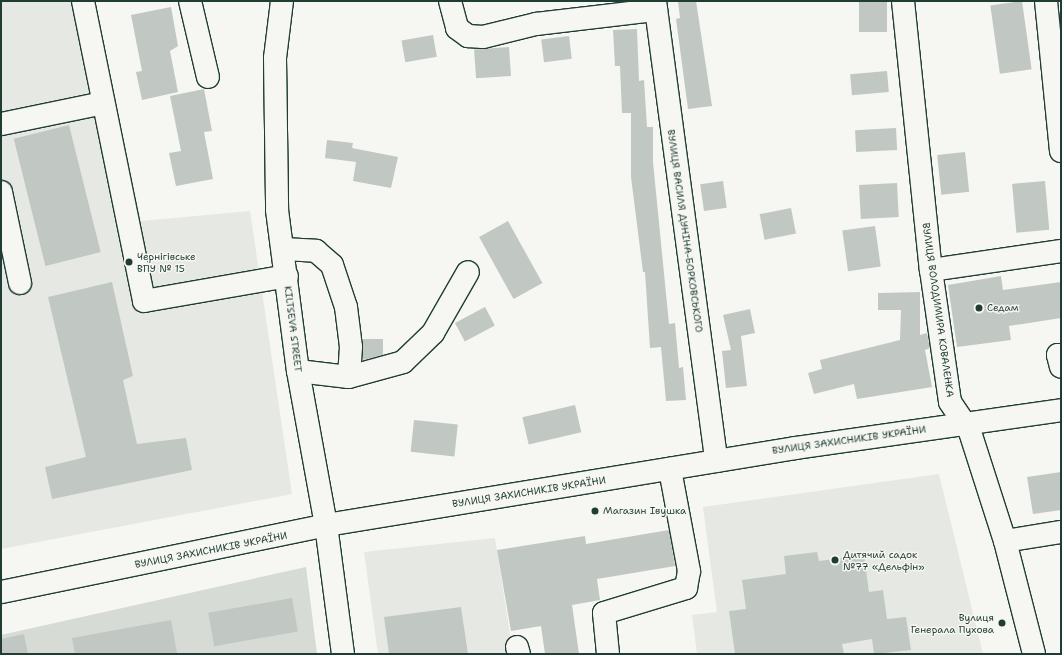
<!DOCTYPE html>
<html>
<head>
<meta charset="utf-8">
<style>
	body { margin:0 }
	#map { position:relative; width:1062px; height:655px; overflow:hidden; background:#f6f6f2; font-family:"Shantell Sans",sans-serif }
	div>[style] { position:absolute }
	.built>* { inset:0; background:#e6e8e4 }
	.green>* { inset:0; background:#d6dbd6 }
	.building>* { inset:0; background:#c1c8c3; transform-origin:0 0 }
	.roads { filter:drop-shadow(1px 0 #1f3d34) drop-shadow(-1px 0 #1f3d34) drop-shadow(0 1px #1f3d34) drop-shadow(0 -1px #1f3d34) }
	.minor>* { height:22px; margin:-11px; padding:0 11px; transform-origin:11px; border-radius:11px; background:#f6f6f2 }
	.major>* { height:22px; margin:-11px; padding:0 11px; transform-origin:11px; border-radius:11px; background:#f6f6f2 }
	.dots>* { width:11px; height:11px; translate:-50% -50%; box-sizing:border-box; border:2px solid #f6f6f2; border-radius:50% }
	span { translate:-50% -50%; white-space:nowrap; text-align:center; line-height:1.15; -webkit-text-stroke:3px #f6f6f2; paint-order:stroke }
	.street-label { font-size:10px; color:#1f3d34 }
	.poi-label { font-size:10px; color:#1f3d34 }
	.left { translate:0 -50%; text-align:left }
	.right { translate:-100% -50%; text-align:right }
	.frame { position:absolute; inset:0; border:2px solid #1f3d34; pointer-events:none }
</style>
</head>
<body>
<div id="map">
	<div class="built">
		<i style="clip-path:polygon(1px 1px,95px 1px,141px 221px,250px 211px,292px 494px,1px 549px)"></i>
		<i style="clip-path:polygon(939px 474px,983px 654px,697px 654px,692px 615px,717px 612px,703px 507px)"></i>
		<i style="clip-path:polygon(495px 538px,513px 654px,378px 654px,364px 552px)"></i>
	</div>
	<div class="green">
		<i style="clip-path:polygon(306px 567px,317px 654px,1px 654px,1px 635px)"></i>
	</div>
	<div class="building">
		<i style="clip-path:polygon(678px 1px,696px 1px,712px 106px,688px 109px,676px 19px,680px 18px)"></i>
		<i style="left:859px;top:1px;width:28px;height:31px"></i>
		<i style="left:1022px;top:1px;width:69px;height:32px;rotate:82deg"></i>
		<i style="clip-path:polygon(171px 7px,178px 46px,170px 51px,178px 92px,142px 100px,136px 72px,142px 71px,131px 15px)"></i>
		<i style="clip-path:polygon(637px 29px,639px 81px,644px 80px,647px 127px,653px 127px,653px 162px,669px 324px,675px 323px,679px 368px,683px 367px,686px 400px,666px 401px,661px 347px,650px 348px,645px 272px,643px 272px,631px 177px,631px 113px,622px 113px,620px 66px,615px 66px,613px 30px)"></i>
		<i style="left:433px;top:35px;width:22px;height:32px;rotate:80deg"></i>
		<i style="left:569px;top:36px;width:23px;height:28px;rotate:83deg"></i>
		<i style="left:509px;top:47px;width:29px;height:35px;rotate:86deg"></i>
		<i style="left:887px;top:71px;width:21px;height:37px;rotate:85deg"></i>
		<i style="clip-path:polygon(204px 89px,212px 131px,204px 132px,213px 179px,176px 186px,169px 153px,181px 151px,170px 96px)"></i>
		<i style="left:69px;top:125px;width:131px;height:57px;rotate:76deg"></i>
		<i style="left:896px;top:128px;width:22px;height:41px;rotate:87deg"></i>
		<i style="clip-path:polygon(327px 140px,353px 143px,352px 148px,398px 157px,391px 188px,353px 181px,356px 162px,325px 158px)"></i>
		<i style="left:965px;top:152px;width:40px;height:28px;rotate:84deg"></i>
		<i style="left:723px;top:181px;width:27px;height:23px;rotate:82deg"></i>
		<i style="left:1045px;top:181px;width:49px;height:33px;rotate:85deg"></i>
		<i style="left:897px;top:183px;width:34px;height:38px;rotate:87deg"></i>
		<i style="left:791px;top:208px;width:26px;height:32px;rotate:79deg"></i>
		<i style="left:508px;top:221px;width:71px;height:33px;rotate:61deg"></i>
		<i style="left:875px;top:226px;width:41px;height:33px;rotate:82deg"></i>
		<i style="clip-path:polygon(1001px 276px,1003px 290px,1061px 282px,1061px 318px,1009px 326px,1011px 340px,957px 347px,948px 285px)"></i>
		<i style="clip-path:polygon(112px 282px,133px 376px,123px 380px,137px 444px,186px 438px,192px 470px,52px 499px,45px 467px,86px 457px,48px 297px)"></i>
		<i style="clip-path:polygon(920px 292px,920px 335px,927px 333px,930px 348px,925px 350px,932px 387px,857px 399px,854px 384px,814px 394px,808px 373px,822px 369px,820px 360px,900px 340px,901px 310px,878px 310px,878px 293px)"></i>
		<i style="left:485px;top:307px;width:21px;height:34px;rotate:62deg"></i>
		<i style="clip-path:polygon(750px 309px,755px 333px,741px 336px,747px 386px,726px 388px,722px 351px,731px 350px,723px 315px)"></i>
		<i style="clip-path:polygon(363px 339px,383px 339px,383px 355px,363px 360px)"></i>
		<i style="left:575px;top:405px;width:28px;height:54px;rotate:77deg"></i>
		<i style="left:414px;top:420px;width:44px;height:32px;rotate:6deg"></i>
		<i style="clip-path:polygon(1061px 472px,1061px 510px,1033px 514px,1027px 477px)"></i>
		<i style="clip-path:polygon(669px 530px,675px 566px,597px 579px,600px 600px,572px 605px,579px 654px,545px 654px,541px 626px,511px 631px,497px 550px,585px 536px,586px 544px)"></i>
		<i style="clip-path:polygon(817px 552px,819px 561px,864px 555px,869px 592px,883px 590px,887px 619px,906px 617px,911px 650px,874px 654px,872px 639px,842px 644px,844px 654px,735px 654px,729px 611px,746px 609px,742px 580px,786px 574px,784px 556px)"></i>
		<i style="left:292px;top:598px;width:34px;height:85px;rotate:80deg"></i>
		<i style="clip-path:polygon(461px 607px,468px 654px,389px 654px,384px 617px)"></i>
		<i style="clip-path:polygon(171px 620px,177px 653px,75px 654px,72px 638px)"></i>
		<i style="clip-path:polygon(24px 634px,28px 654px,1px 654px,1px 639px)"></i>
	</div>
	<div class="roads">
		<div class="minor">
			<i style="left:83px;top:1px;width:306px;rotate:78.5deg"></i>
			<i style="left:144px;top:301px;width:145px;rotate:-9.9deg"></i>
			<i style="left:190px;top:1px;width:78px;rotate:76.7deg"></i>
			<i style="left:450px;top:1px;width:28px;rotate:75deg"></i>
			<i style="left:457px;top:28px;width:14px;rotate:36deg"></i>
			<i style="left:468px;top:36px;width:15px;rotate:4deg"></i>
			<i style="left:483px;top:37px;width:55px;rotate:-13.8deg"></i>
			<i style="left:536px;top:24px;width:121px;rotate:-6.7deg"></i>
			<i style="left:655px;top:1px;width:464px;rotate:82.4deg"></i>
			<i style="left:903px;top:1px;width:270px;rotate:84.1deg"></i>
			<i style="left:931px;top:270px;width:133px;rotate:81.8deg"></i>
			<i style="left:950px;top:402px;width:36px;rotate:56deg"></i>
			<i style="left:970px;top:432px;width:114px;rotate:72.2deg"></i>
			<i style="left:1005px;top:541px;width:117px;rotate:75.6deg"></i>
			<i style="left:1046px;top:1px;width:151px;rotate:84.3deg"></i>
			<i style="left:1px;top:124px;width:104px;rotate:-11.6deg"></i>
			<i style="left:1px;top:192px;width:93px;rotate:78.2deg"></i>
			<i style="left:283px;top:249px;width:33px;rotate:3deg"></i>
			<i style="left:316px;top:251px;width:21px;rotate:41deg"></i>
			<i style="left:332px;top:265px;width:44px;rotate:71.6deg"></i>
			<i style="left:346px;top:307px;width:40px;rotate:82.9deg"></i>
			<i style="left:351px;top:347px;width:30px;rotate:94deg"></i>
			<i style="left:931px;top:270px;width:131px;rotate:-8.3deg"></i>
			<i style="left:1061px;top:355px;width:3px;rotate:180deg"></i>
			<i style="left:1058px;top:355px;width:12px;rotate:76deg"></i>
			<i style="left:298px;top:371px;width:51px;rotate:6.7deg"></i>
			<i style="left:349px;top:377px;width:56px;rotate:-15.5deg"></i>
			<i style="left:403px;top:362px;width:42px;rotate:-44deg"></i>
			<i style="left:433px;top:333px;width:70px;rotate:-60.2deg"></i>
			<i style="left:1005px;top:541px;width:57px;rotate:-9.1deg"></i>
			<i style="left:1px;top:592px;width:332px;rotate:-11.6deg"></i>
			<i style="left:326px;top:525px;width:475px;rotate:-9.3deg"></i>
			<i style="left:795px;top:448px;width:269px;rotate:-8.1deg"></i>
			<i style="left:517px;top:647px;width:7px;rotate:74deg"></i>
			<i style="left:608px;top:654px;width:41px;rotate:-95.6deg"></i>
			<i style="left:604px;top:613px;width:86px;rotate:-17deg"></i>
			<i style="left:686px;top:588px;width:17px;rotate:-80deg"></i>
			<i style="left:689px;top:571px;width:104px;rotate:-100.6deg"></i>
		</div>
		<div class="major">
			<i style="left:282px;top:1px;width:57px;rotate:97deg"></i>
			<i style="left:275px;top:58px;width:152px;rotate:89.2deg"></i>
			<i style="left:277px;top:210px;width:162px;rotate:82.6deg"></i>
			<i style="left:298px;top:371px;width:157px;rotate:79.7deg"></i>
			<i style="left:326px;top:525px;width:130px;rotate:82.5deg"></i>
		</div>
	</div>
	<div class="dots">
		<i style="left:129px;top:262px;background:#1f3d34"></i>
		<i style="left:979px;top:308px;background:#1f3d34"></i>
		<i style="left:595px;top:511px;background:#1f3d34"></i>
		<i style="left:835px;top:560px;background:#1f3d34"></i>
		<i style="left:1002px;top:623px;background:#1f3d34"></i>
	</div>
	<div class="street-label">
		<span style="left:685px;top:231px;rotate:82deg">ВУЛИЦЯ ВАСИЛЯ ДУНІНА-БОРКОВСЬКОГО</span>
		<span style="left:938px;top:310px;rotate:82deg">ВУЛИЦЯ ВОЛОДИМИРА КОВАЛЕНКА</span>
		<span style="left:293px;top:329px;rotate:83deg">KILTSEVA STREET</span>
		<span style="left:849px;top:440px;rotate:-8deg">ВУЛИЦЯ ЗАХИСНИКІВ УКРАЇНИ</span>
		<span style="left:529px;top:492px;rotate:-9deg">ВУЛИЦЯ ЗАХИСНИКІВ УКРАЇНИ</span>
		<span style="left:211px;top:550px;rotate:-11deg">ВУЛИЦЯ ЗАХИСНИКІВ УКРАЇНИ</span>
	</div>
	<div class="poi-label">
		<span class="left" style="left:137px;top:262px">Чернігівське<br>ВПУ № 15</span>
		<span class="left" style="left:987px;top:308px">Седам</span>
		<span class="left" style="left:603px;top:511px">Магазин Івушка</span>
		<span class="left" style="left:843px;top:560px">Дитячий садок<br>№77 «Дельфін»</span>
		<span class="right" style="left:994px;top:623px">Вулиця<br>Генерала Пухова</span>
	</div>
	<div class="frame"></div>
</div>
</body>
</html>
